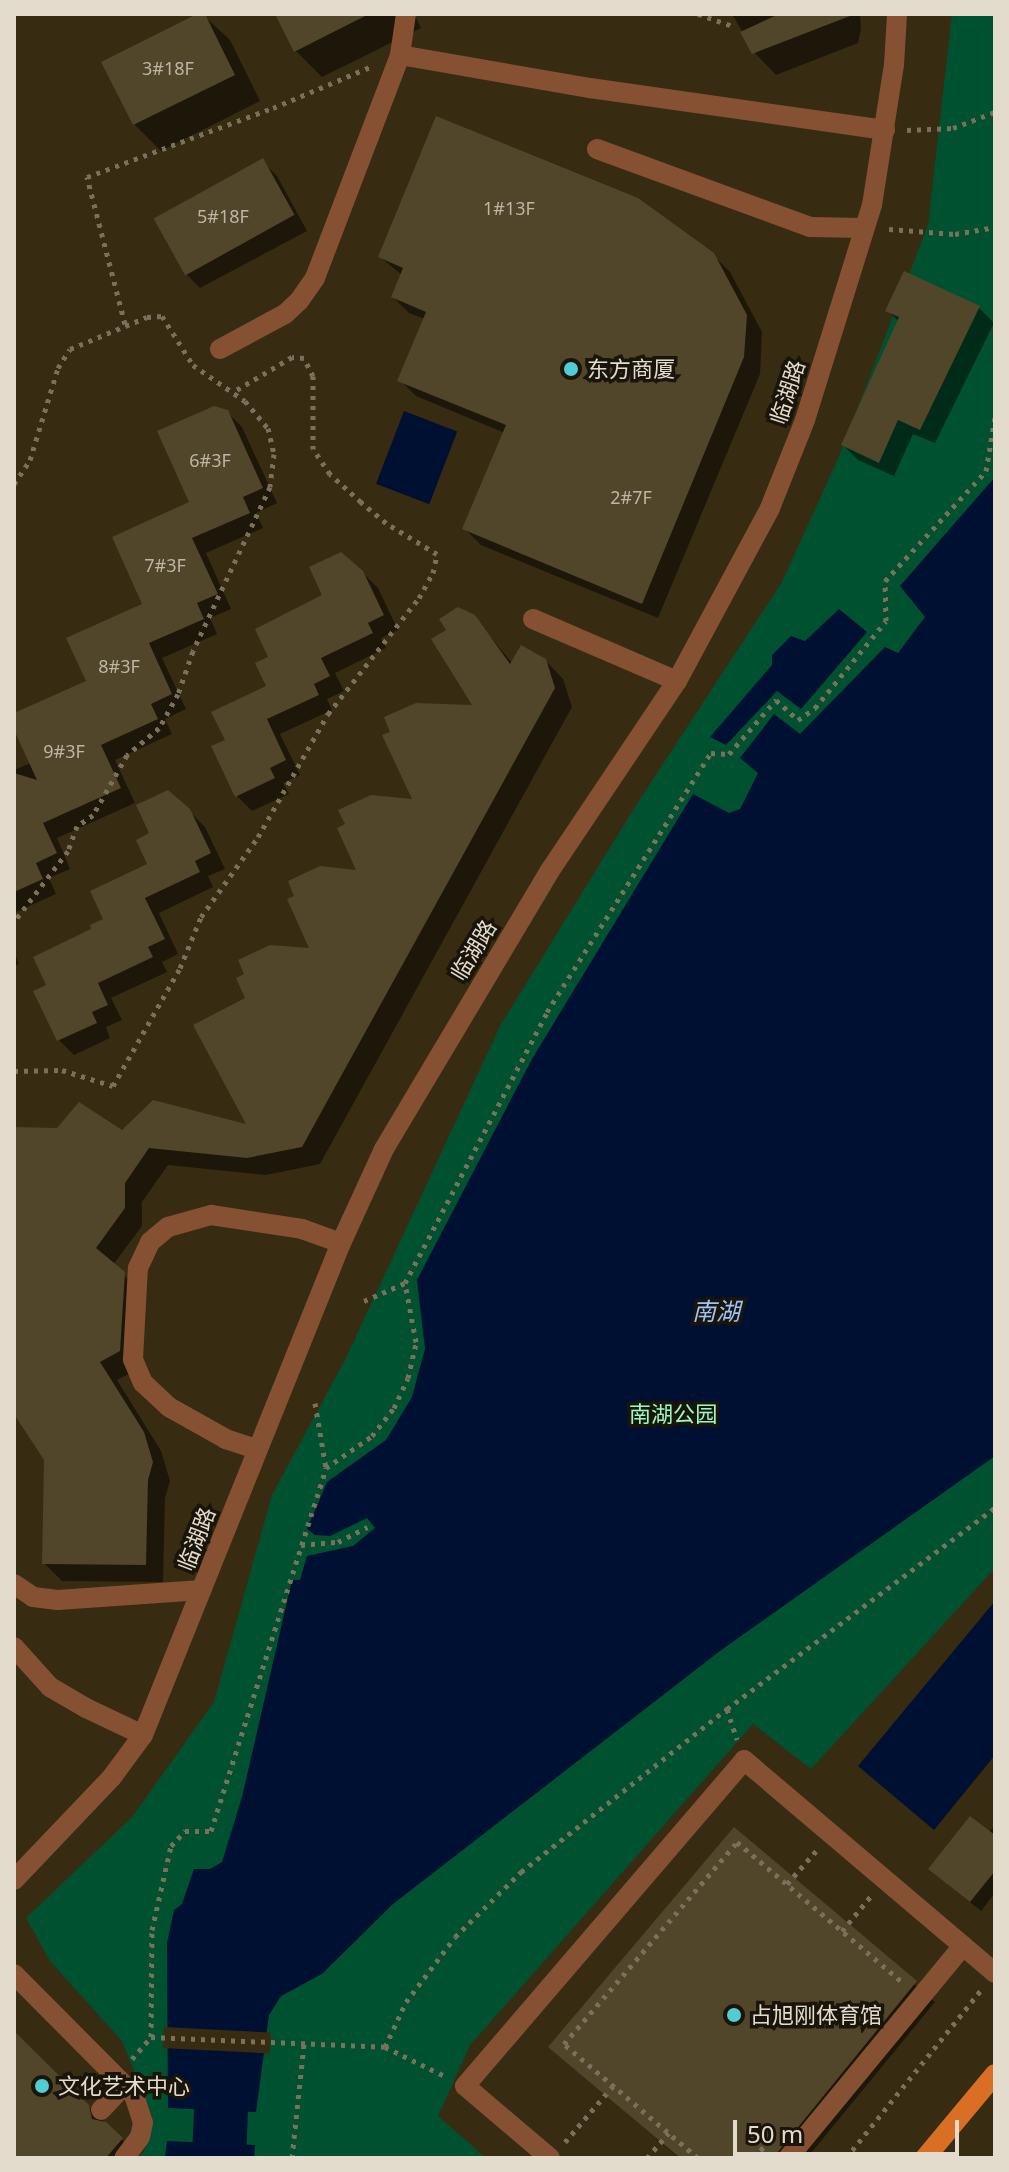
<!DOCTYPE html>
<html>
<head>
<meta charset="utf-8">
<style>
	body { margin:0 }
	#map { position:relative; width:1009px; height:2172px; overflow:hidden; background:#372c12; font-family:"Noto Sans","Noto Sans SC",sans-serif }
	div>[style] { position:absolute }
	.green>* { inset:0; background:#005130 }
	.water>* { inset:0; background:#001032; transform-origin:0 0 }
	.pier>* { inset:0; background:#372c12; transform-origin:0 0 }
	.shadow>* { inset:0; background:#0007 }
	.river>* { height:54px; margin:-27px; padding:0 27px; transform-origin:27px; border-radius:27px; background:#001032 }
	.building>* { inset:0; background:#51452a; transform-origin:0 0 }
	.path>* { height:5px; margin-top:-2.5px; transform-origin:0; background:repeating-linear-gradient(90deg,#7a705b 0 4px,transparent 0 10px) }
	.minor>* { height:20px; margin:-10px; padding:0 10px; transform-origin:10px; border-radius:10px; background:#855132 }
	.major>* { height:20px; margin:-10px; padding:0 10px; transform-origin:10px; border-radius:10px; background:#d96f24 }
	.dots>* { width:22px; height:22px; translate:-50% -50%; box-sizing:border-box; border:4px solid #1a150a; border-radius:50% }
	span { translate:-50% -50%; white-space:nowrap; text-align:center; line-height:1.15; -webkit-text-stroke:7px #1a150a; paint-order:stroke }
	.number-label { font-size:18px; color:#beb6a4 }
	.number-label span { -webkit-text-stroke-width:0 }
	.poi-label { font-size:22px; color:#e3dccd }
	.left { translate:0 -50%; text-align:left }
	.street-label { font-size:22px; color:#e3dccd }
	.park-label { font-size:22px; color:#97fac2 }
	.water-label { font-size:24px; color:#9dc2fc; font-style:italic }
	.frame { position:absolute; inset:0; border:16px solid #e3dccd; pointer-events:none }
	.scale { position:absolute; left:733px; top:2120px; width:226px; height:36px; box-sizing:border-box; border:4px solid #e3dccd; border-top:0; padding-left:10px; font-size:24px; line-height:28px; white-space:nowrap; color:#e3dccd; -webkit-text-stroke:6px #1a150a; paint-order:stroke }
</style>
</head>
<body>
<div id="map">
	<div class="green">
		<i style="clip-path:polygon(952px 14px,995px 14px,995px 1568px,811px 1769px,753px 1724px,470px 2045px,438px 2116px,486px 2158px,138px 2158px,144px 2152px,152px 2115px,122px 2041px,50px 1961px,26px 1918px,133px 1816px,214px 1702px,272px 1495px,346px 1358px,500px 1026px,638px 802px,782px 582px,840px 454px,928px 225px)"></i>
	</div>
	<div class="water">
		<i style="left:404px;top:411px;width:57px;height:78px;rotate:21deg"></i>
		<i style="clip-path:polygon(995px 477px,995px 1456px,720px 1651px,393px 1904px,322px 1974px,281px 1996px,269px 2015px,256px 2112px,168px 2108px,167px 1943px,174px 1910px,182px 1904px,194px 1869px,210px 1869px,222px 1862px,242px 1797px,292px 1580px,300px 1580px,307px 1556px,353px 1546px,375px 1528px,367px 1518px,330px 1536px,315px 1535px,307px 1529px,327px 1482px,386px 1440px,412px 1397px,425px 1349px,417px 1280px,532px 1059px,693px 794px,729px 813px,740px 809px,758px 773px,740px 758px,774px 714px,800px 734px,885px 647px,898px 653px,925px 617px,900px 586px)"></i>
		<i style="clip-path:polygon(839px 609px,867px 632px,801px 709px,777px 691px,726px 745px,710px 737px,772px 665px,772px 655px,791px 636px,805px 641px)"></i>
		<i style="clip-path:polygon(995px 1601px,995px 1755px,934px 1830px,858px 1766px)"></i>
		<i style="clip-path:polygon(167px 2141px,255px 2145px,254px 2158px,165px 2158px)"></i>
	</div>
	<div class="pier">
		<i style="left:164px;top:2027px;width:107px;height:21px;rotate:3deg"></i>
	</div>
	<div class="shadow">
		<i style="clip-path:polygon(202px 14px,230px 40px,260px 101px,161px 151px,134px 124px)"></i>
		<i style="clip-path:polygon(277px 14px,414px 14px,421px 28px,322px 77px,295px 50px)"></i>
		<i style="clip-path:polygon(732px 14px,860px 14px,861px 29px,858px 43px,776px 75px,754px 52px)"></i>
		<i style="clip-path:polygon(262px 161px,277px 176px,307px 231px,200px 288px,185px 273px)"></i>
		<i style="clip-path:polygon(713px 255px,730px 272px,762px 332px,760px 374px,658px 618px,481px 545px,465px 529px,505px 433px,416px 396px,400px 380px,425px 319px,409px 313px,393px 297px,402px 275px,380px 257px)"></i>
		<i style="clip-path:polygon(979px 308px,994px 323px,935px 443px,913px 434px,894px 476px,858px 460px,843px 445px,899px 322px,888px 310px)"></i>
		<i style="clip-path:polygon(227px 412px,242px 427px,277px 503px,256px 513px,263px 528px,206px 553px,231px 609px,210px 618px,217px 634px,162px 658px,186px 709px,165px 719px,172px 734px,115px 760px,135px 803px,57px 838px,70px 869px,49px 878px,56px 894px,14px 913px,14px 770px,31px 763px,14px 725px,14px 715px,88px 682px,144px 605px,192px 503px)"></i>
		<i style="clip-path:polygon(362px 572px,378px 588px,398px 630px,381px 638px,386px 648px,335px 673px,344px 691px,327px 699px,332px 710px,280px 734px,300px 775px,283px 783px,289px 794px,252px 811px,237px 796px,227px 741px,269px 687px,271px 658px,325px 596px)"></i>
		<i style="clip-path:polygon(474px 617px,513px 664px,545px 660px,563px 679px,572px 707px,320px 1164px,266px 1175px,168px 1165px,142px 1202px,142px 1226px,113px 1265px,142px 1292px,138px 1369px,117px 1380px,161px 1451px,170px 1481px,165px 1498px,163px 1582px,62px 1581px,44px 1563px,46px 1459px,14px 1409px,14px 1130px,122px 1133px,250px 1127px,248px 998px,312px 951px,359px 872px,415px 801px,475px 708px)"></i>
		<i style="clip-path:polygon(189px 811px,205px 827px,225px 869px,208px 876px,213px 887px,159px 913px,178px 954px,162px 962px,167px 972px,111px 998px,122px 1020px,106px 1027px,110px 1038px,74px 1055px,59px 1040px,49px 986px,150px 865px)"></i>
		<i style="clip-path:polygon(14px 952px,19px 964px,14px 966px)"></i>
		<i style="clip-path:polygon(995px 1826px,995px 1893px,981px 1911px,940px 1878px)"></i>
		<i style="clip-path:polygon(735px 1830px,935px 2002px,807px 2158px,679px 2158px,551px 2047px)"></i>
		<i style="clip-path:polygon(14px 2034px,105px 2123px,141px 2158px,14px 2158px)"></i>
	</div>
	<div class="river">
		<i style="left:219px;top:2158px;width:48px;rotate:-87.6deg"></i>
	</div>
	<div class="building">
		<i style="clip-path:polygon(197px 14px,205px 14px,235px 75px,133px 125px,101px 62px)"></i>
		<i style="clip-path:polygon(275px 14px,369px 14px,294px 52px)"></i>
		<i style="clip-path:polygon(779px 14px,849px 14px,850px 16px,752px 54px,740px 32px)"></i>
		<i style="clip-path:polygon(436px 116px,638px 198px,714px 253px,747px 315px,744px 357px,642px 604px,462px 529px,506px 425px,397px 381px,426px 312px,391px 297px,403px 268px,378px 257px)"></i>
		<i style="left:263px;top:158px;width:65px;height:125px;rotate:61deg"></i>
		<i style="clip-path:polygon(904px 271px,980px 306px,920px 430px,898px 420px,879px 463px,841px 445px,899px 317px,885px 311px)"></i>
		<i style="clip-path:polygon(214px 406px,228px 410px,263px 488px,243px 497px,250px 513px,192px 538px,218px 594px,197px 603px,204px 619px,149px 643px,172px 694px,151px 704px,158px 719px,101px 745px,121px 788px,43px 823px,57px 853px,36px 863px,43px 879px,14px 892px,14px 773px,37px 780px,14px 730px,14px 713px,86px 681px,66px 638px,142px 604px,112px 537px,189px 502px,157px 431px)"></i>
		<i style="clip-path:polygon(341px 552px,363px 571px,384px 615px,368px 623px,373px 633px,321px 658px,330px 676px,314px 684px,319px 695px,267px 719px,286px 760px,270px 768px,275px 778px,235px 797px,211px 746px,225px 740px,211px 712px,266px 686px,255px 663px,268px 657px,255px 629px,322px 595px,309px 567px)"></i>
		<i style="clip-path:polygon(458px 607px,475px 615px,510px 664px,521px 645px,546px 659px,555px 688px,302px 1147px,247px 1158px,149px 1148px,125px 1183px,125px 1208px,96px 1248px,125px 1272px,120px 1351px,100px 1362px,144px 1432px,153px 1462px,148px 1480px,146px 1565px,42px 1564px,44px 1460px,14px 1414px,14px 1127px,57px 1128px,79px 1102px,122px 1130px,153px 1100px,246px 1124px,193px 1025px,245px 998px,236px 978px,244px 974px,238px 960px,270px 945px,309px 948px,287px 899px,294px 896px,288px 881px,320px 866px,356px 870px,337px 828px,345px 824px,338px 810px,371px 795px,412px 799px,382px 735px,390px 732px,384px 717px,416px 703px,472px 705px,431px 639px,446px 630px,439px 619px)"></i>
		<i style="clip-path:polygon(168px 790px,190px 809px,211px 853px,195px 861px,200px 872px,145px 898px,165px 939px,148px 947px,153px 957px,98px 983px,108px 1005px,92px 1012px,97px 1023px,57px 1041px,33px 991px,46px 985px,33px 957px,91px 929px,90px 925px,103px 919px,90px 891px,147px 864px,136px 840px,149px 833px,136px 805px)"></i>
		<i style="clip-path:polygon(970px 1816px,995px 1835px,995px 1871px,970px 1902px,928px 1869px)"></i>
		<i style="clip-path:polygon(734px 1827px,917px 1981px,773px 2158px,680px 2158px,548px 2047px)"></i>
		<i style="clip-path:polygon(14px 2031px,89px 2105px,92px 2119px,106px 2122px,123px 2138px,106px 2158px,14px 2158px)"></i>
	</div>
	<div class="path">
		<i style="left:698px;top:14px;width:37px;rotate:19deg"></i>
		<i style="left:907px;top:130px;width:46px;rotate:-2.5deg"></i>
		<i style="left:953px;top:128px;width:45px;rotate:-20.9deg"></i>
		<i style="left:889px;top:229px;width:66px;rotate:4.3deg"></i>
		<i style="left:955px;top:234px;width:41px;rotate:-9.9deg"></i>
		<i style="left:125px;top:324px;width:152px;rotate:-104.5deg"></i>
		<i style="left:87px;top:177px;width:198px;rotate:-20.4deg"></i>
		<i style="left:273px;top:108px;width:105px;rotate:-22.9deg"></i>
		<i style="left:14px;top:484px;width:29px;rotate:-56deg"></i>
		<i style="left:30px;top:460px;width:96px;rotate:-73.1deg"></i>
		<i style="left:58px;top:368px;width:22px;rotate:-58deg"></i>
		<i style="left:70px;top:349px;width:83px;rotate:-22.6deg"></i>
		<i style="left:147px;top:317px;width:15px;rotate:-4deg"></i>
		<i style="left:162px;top:316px;width:58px;rotate:57.7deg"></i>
		<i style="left:193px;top:365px;width:63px;rotate:34.7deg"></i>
		<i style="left:245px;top:401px;width:35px;rotate:50deg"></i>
		<i style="left:268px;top:428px;width:27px;rotate:77deg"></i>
		<i style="left:274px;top:454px;width:33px;rotate:97deg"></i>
		<i style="left:270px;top:487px;width:181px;rotate:115.2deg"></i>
		<i style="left:193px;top:651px;width:46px;rotate:109.2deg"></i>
		<i style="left:178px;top:694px;width:39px;rotate:119deg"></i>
		<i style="left:159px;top:728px;width:42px;rotate:139.8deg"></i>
		<i style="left:127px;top:755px;width:69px;rotate:119.5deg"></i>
		<i style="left:93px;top:815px;width:19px;rotate:145deg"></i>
		<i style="left:77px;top:826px;width:27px;rotate:110deg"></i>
		<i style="left:68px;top:851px;width:89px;rotate:127.3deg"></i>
		<i style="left:14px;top:1071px;width:48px;rotate:-1.2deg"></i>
		<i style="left:62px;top:1070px;width:53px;rotate:17.4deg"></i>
		<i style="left:113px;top:1086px;width:136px;rotate:-60.4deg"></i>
		<i style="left:180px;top:968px;width:55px;rotate:-67.6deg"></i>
		<i style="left:201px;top:917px;width:98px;rotate:-54.5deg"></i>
		<i style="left:258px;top:837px;width:142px;rotate:-60.4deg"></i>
		<i style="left:328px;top:714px;width:147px;rotate:-51.9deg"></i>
		<i style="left:419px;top:598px;width:29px;rotate:-61deg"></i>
		<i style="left:433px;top:573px;width:19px;rotate:-78deg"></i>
		<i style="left:437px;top:554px;width:60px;rotate:-148.7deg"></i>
		<i style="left:386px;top:523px;width:33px;rotate:-140deg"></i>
		<i style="left:361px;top:502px;width:42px;rotate:-137.9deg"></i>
		<i style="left:330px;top:474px;width:30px;rotate:-124deg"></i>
		<i style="left:313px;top:449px;width:73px;rotate:-90deg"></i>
		<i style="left:313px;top:376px;width:20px;rotate:-117deg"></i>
		<i style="left:304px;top:358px;width:12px;rotate:-175deg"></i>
		<i style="left:292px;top:357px;width:69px;rotate:149.3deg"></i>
		<i style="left:364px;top:1301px;width:45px;rotate:-23.7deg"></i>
		<i style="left:315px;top:1403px;width:66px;rotate:80.4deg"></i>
		<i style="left:301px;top:1545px;width:37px;rotate:-5deg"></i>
		<i style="left:338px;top:1542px;width:33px;rotate:-27deg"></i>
		<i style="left:727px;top:1709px;width:32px;rotate:72deg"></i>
		<i style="left:787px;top:1884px;width:45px;rotate:-48.6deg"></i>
		<i style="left:842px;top:1931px;width:45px;rotate:-50.4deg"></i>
		<i style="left:151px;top:2037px;width:234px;rotate:2.4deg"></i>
		<i style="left:385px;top:2047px;width:50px;rotate:-65deg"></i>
		<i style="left:406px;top:2002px;width:81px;rotate:-53deg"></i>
		<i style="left:455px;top:1937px;width:93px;rotate:-44.6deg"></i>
		<i style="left:521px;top:1872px;width:263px;rotate:-38.4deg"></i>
		<i style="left:727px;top:1709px;width:335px;rotate:-36.9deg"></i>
		<i style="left:385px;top:2047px;width:67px;rotate:25.8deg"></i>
		<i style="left:132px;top:2059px;width:29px;rotate:-49deg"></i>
		<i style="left:151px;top:2037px;width:107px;rotate:-89.5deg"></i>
		<i style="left:152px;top:1930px;width:86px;rotate:-77.3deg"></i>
		<i style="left:171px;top:1846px;width:21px;rotate:-47deg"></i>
		<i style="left:185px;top:1831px;width:26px"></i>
		<i style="left:211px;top:1831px;width:381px;rotate:-72.4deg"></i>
		<i style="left:326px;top:1468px;width:56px;rotate:-34.8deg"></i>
		<i style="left:372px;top:1436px;width:36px;rotate:-52deg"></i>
		<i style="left:394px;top:1408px;width:33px;rotate:-65deg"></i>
		<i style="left:408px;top:1378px;width:37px;rotate:-77deg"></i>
		<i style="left:416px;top:1342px;width:60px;rotate:-100.6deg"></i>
		<i style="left:405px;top:1283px;width:306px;rotate:-62.3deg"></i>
		<i style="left:547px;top:1012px;width:307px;rotate:-57.7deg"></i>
		<i style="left:711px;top:753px;width:18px;rotate:3deg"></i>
		<i style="left:729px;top:754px;width:72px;rotate:-49deg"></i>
		<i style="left:776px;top:700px;width:30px;rotate:42deg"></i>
		<i style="left:798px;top:720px;width:21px;rotate:-35deg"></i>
		<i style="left:815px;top:708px;width:112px;rotate:-50.8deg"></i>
		<i style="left:886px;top:621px;width:40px;rotate:-91.4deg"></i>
		<i style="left:885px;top:581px;width:149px;rotate:-47.4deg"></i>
		<i style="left:986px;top:471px;width:55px;rotate:-80.5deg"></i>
		<i style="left:565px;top:2142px;width:74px;rotate:-49.4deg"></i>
		<i style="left:292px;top:2158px;width:116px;rotate:-84deg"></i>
		<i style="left:647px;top:2158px;width:33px;rotate:-49deg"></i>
		<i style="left:698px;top:2158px;width:176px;rotate:-139.6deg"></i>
		<i style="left:564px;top:2044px;width:266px;rotate:-49.4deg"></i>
		<i style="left:737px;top:1842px;width:216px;rotate:40.3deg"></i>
		<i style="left:754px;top:2158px;width:18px;rotate:-49deg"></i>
		<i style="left:846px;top:2158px;width:216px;rotate:-51.2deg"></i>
	</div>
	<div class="minor">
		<i style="left:400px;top:55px;width:193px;rotate:9.9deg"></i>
		<i style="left:590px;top:88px;width:298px;rotate:8.1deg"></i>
		<i style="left:597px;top:149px;width:227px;rotate:20.1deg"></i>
		<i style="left:810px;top:227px;width:54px;rotate:1.1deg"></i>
		<i style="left:220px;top:349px;width:74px;rotate:-28.3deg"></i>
		<i style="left:285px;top:314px;width:19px;rotate:-43deg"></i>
		<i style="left:299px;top:301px;width:28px;rotate:-55deg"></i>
		<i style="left:315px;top:278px;width:239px;rotate:-69.1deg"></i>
		<i style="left:400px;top:55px;width:41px;rotate:-81.7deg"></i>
		<i style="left:533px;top:619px;width:157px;rotate:23.3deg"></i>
		<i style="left:256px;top:1449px;width:32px;rotate:-162deg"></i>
		<i style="left:226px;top:1439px;width:65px;rotate:-150.7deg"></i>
		<i style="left:169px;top:1407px;width:35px;rotate:-137deg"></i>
		<i style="left:143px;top:1383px;width:26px;rotate:-113deg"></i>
		<i style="left:133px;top:1359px;width:91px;rotate:-86.9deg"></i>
		<i style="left:138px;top:1268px;width:29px;rotate:-65deg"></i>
		<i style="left:150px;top:1242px;width:23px;rotate:-40deg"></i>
		<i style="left:168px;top:1227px;width:45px;rotate:-15.6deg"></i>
		<i style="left:211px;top:1215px;width:92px;rotate:8.7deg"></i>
		<i style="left:302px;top:1229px;width:41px;rotate:19.7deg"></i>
		<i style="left:14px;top:1584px;width:23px;rotate:34deg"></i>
		<i style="left:33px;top:1597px;width:25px;rotate:7deg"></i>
		<i style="left:58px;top:1600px;width:144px;rotate:-4deg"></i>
		<i style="left:14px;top:1647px;width:54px;rotate:48deg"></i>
		<i style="left:50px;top:1687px;width:42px;rotate:30.3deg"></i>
		<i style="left:86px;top:1708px;width:63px;rotate:25.3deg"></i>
		<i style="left:14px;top:1880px;width:142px;rotate:-46.4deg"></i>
		<i style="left:112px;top:1777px;width:52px;rotate:-53.6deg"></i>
		<i style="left:143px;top:1735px;width:530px;rotate:-68.08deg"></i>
		<i style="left:341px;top:1243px;width:103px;rotate:-65.4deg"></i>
		<i style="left:384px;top:1149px;width:322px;rotate:-59.2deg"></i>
		<i style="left:549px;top:872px;width:230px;rotate:-56.2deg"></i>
		<i style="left:677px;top:681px;width:196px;rotate:-61.7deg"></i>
		<i style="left:770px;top:508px;width:95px;rotate:-68.3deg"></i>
		<i style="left:805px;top:420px;width:225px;rotate:-72.7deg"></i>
		<i style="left:872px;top:205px;width:142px;rotate:-81.1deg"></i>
		<i style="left:894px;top:65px;width:51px;rotate:-86.6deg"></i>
		<i style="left:14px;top:1974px;width:170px;rotate:45.2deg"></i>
		<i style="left:134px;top:2095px;width:29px;rotate:72deg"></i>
		<i style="left:143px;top:2123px;width:14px;rotate:102deg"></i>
		<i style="left:140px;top:2137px;width:26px;rotate:127deg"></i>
		<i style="left:101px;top:2110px;width:34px;rotate:-47deg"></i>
		<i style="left:550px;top:2158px;width:111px;rotate:-139.7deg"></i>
		<i style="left:465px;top:2086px;width:429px;rotate:-49.4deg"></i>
		<i style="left:744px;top:1760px;width:329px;rotate:40.3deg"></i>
		<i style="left:788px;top:2158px;width:275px;rotate:-50.5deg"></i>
	</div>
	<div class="major">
		<i style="left:925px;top:2158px;width:109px;rotate:-50.2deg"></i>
	</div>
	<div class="dots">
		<i style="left:571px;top:369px;background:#51ccd2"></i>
		<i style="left:734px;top:2015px;background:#51ccd2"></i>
		<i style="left:42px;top:2086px;background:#51ccd2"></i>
	</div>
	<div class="number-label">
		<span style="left:168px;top:68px">3#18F</span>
		<span style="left:509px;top:208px">1#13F</span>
		<span style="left:223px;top:216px">5#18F</span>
		<span style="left:210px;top:460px">6#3F</span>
		<span style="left:631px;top:497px">2#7F</span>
		<span style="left:165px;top:565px">7#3F</span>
		<span style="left:119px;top:666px">8#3F</span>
		<span style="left:64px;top:751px">9#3F</span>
	</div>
	<div class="poi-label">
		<span class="left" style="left:587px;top:369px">东方商厦</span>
		<span class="left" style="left:750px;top:2015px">占旭刚体育馆</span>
		<span class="left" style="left:58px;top:2086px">文化艺术中心</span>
	</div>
	<div class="street-label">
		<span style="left:787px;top:392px;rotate:-72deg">临湖路</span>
		<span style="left:473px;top:950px;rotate:-59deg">临湖路</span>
		<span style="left:196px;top:1539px;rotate:-69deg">临湖路</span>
	</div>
	<div class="park-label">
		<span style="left:673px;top:1414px">南湖公园</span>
	</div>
	<div class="water-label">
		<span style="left:716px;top:1311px">南湖</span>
	</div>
	<div class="frame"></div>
	<div class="scale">50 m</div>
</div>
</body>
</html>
